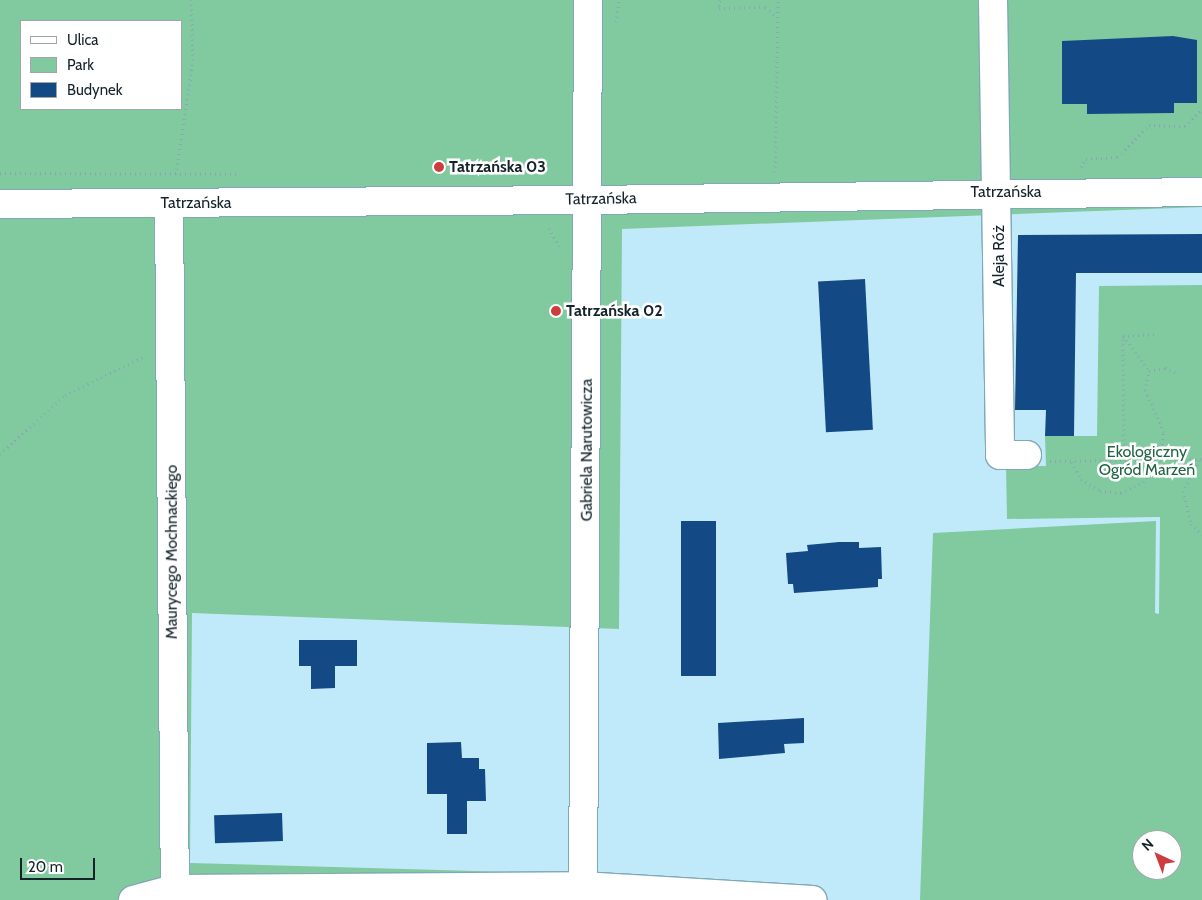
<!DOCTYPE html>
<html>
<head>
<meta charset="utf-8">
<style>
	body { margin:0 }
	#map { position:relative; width:1202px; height:900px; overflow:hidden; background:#c0eaf9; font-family:Cabin,sans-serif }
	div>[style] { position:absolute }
	.green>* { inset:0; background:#81ca9f }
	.building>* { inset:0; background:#134a86; transform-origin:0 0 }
	.path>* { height:3px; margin-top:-1.5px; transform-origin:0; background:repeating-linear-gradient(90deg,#86a7b3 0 1px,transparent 0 5px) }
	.roads { filter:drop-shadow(1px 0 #80a8b6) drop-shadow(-1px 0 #80a8b6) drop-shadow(0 1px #80a8b6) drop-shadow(0 -1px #80a8b6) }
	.street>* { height:28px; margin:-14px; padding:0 14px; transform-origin:14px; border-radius:14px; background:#fff }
	.secondary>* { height:28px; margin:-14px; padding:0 14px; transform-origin:14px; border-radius:14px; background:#fff }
	.dots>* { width:14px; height:14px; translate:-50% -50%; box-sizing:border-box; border:2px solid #fff; border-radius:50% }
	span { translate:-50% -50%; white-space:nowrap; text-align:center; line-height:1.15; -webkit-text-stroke:5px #fff; paint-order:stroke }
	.poi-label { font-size:16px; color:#132329; font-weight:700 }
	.left { translate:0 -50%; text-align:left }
	.street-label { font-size:16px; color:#132329 }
	.park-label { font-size:16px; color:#206341 }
	.legend { position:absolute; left:20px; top:20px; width:162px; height:90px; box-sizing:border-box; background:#fff; border:1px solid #a1a7a9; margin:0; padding:6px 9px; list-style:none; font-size:15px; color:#132329 }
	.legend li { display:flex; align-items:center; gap:10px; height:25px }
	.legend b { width:25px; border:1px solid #a1a7a9 }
	.north { position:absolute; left:1132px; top:830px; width:50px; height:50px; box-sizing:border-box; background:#fff; border:1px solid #a1a7a9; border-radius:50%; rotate:317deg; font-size:14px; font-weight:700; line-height:20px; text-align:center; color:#132329 }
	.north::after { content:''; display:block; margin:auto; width:18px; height:22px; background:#cc3d40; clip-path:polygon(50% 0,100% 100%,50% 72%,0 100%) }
	.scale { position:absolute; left:20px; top:858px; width:75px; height:22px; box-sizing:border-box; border:2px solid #132329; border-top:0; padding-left:6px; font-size:15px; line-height:18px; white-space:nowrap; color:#132329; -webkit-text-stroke:4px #fff; paint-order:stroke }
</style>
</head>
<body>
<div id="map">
	<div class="green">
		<i style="clip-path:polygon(evenodd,0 0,1202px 0,1202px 207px,622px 229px,619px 629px,192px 613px,190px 863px,622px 875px,622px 900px,0 900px,0 0,21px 21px,181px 21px,181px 109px,21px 109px,21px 21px)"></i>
		<i style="clip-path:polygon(evenodd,1202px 285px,1202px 900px,920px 900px,933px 533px,1156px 521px,1155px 613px,1159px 614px,1160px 517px,1007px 519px,1006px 466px,1046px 466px,1045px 436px,1097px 436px,1099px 286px,1202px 285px,1142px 840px,1172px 840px,1172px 870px,1142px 870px,1142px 840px)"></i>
	</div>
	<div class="building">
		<i style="clip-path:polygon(1173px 36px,1197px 40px,1197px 103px,1174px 103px,1174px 113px,1087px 114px,1087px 104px,1062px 104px,1062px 41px)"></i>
		<i style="clip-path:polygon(1202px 234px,1202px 273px,1076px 273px,1074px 436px,1045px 436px,1046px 410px,1015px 410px,1018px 235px)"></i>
		<i style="left:865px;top:279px;width:151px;height:47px;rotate:87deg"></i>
		<i style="left:681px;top:521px;width:35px;height:155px"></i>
		<i style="clip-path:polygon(839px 542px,859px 542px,859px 548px,881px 547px,882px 579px,878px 579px,878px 587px,794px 593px,793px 584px,788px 584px,786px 553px,808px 551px,807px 545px)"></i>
		<i style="clip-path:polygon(299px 640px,357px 640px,357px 666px,335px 666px,335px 688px,311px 689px,311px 666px,299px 666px)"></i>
		<i style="clip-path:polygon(804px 718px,804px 743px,784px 744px,785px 753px,719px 759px,718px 723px)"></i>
		<i style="clip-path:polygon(461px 742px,462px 758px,479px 758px,479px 769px,485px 769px,486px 801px,467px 801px,467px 834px,447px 834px,447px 794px,427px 794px,427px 743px)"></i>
		<i style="left:282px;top:813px;width:28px;height:68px;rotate:88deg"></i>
	</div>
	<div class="path">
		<i style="left:720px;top:0;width:8px;rotate:97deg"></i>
		<i style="left:719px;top:8px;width:47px;rotate:-1.2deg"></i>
		<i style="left:766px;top:7px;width:15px;rotate:42deg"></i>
		<i style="left:616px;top:22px;width:22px;rotate:-82deg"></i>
		<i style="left:1081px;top:167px;width:9px;rotate:-58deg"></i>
		<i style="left:1086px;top:159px;width:32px;rotate:-4deg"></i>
		<i style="left:1118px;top:157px;width:45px;rotate:-45.9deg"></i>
		<i style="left:1149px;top:125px;width:36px;rotate:2deg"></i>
		<i style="left:1185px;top:126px;width:24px;rotate:-45deg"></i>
		<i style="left:775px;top:172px;width:172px;rotate:-89deg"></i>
		<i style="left:0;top:173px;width:238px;rotate:0.2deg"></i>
		<i style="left:176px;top:174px;width:115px;rotate:-81.5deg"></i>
		<i style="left:193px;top:60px;width:60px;rotate:-91.9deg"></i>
		<i style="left:549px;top:228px;width:21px;rotate:61deg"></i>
		<i style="left:1123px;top:336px;width:44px;rotate:53.4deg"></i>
		<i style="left:0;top:454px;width:88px;rotate:-42.2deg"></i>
		<i style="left:65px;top:395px;width:89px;rotate:-26deg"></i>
		<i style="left:1124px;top:460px;width:124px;rotate:-90.5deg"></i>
		<i style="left:1123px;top:336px;width:35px;rotate:-3deg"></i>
		<i style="left:1199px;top:460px;width:35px;rotate:117deg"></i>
		<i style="left:1183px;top:491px;width:34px;rotate:76deg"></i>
		<i style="left:1191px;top:524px;width:15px;rotate:42deg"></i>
		<i style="left:1050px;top:461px;width:152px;rotate:-0.8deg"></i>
		<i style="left:1072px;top:462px;width:19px;rotate:62deg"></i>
		<i style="left:1081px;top:479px;width:22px;rotate:32deg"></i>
		<i style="left:1100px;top:491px;width:21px;rotate:5deg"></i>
		<i style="left:1121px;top:493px;width:25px;rotate:-27deg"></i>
		<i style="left:1143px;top:482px;width:29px;rotate:-54deg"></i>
		<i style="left:1160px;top:459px;width:27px;rotate:-82deg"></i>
		<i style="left:1164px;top:432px;width:46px;rotate:-114.3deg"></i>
		<i style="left:1145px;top:390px;width:19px;rotate:-78deg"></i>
		<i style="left:1149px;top:371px;width:16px;rotate:-11deg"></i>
		<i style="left:1165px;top:368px;width:13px;rotate:23deg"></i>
	</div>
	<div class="roads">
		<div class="street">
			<i style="left:993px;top:0;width:455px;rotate:89.1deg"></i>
			<i style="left:1000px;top:455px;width:27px"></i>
			<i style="left:590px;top:200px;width:612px;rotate:-0.75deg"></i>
			<i style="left:169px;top:204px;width:696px;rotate:89.51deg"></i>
			<i style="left:133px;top:900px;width:42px;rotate:-15deg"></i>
			<i style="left:174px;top:889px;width:409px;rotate:-0.4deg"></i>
			<i style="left:583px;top:886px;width:230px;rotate:3.5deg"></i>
		</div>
		<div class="secondary">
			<i style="left:0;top:204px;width:590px;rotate:-0.39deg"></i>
			<i style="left:583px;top:900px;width:900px;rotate:-89.68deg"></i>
		</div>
	</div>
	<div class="dots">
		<i style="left:439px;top:167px;background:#cc3d40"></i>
		<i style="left:556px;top:311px;background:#cc3d40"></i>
	</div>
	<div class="poi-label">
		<span class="left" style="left:449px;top:167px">Tatrzańska 03</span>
		<span class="left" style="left:566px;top:311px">Tatrzańska 02</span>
	</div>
	<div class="street-label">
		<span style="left:1006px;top:192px">Tatrzańska</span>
		<span style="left:601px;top:199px;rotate:-1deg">Tatrzańska</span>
		<span style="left:196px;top:203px">Tatrzańska</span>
		<span style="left:999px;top:256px;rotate:-90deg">Aleja Róż</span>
		<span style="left:587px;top:450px;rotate:-90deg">Gabriela Narutowicza</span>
		<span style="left:172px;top:552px;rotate:-90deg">Maurycego Mochnackiego</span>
	</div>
	<div class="park-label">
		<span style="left:1147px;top:461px">Ekologiczny<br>Ogród Marzeń</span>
	</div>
	<ul class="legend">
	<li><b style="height:6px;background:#fff"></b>Ulica</li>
	<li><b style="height:14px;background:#81ca9f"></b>Park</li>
	<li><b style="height:14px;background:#134a86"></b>Budynek</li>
	</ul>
	<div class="north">N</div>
	<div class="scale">20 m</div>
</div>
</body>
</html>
